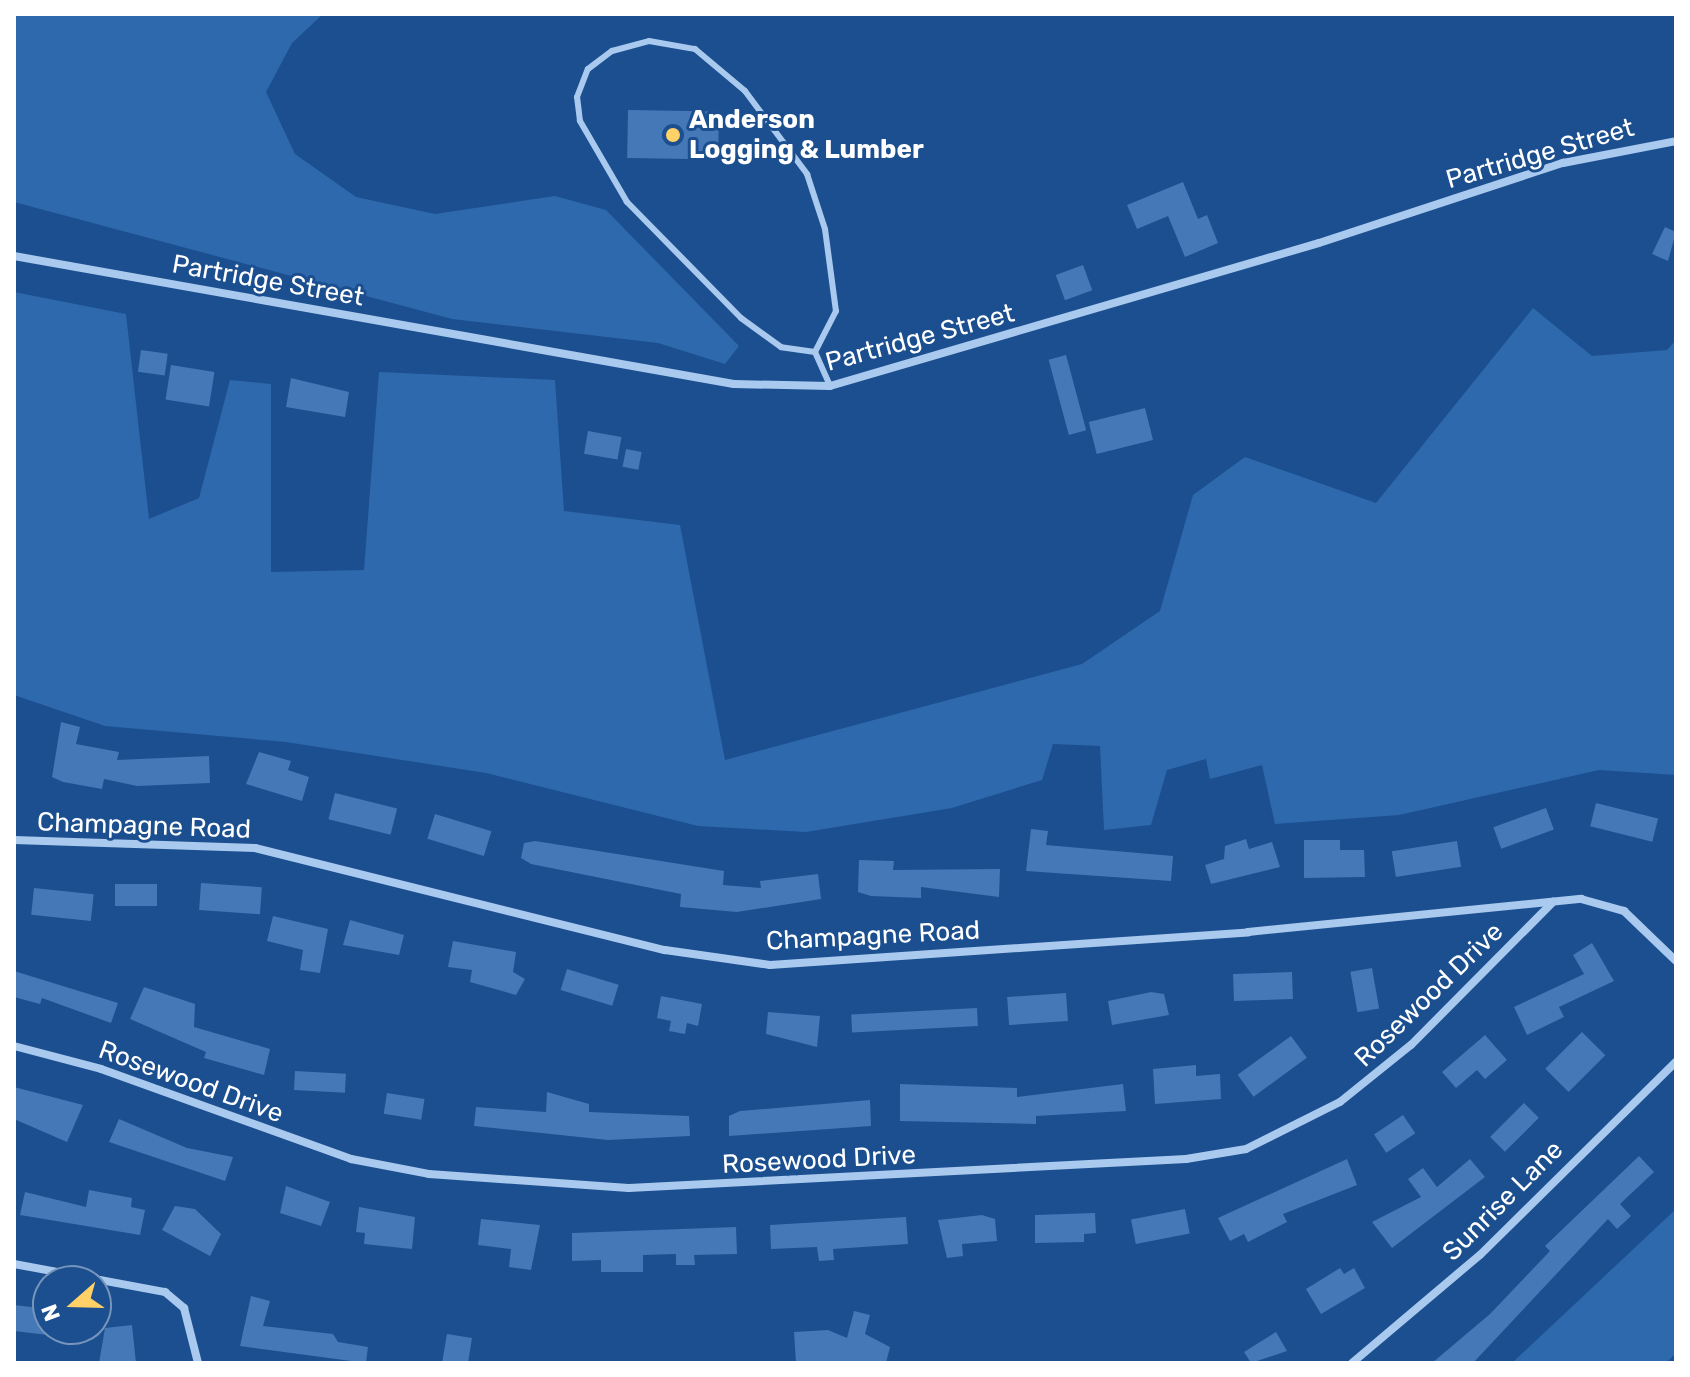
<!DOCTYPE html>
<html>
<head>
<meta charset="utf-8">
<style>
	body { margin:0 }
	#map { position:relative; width:1690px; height:1377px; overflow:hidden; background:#1b4f8f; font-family:Rubik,sans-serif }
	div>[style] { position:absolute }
	.green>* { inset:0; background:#2e69ad }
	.building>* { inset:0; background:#4478b7; transform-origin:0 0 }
	.lane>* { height:6px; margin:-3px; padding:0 3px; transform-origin:3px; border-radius:3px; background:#a9c9ee }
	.street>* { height:8px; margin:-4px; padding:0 4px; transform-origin:4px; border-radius:4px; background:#a9c9ee }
	.dots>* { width:22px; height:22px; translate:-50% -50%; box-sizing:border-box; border:4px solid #1b4f8f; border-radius:50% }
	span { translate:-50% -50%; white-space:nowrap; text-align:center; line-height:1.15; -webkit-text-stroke:6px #1b4f8f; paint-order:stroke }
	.poi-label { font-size:26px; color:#fff; font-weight:700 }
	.left { translate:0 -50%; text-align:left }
	.street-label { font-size:26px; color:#fff }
	.frame { position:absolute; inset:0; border:16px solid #fff; pointer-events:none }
	.north { position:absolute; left:32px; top:1265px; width:80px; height:80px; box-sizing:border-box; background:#1b4f8f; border:2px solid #7695bc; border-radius:50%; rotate:250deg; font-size:22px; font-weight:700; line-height:32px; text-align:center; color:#fff }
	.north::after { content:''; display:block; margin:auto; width:28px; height:36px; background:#ffd166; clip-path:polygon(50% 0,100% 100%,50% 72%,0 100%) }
</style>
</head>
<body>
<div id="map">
	<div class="green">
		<i style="clip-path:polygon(14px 14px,323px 14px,292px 43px,266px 92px,295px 154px,356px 197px,435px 214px,555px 196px,606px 210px,739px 346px,725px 364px,658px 343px,452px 319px,14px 202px)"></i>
		<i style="clip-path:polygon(14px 292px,126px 314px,149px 519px,199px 498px,230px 380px,271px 384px,271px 572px,364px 570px,379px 372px,555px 380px,564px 511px,680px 525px,725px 760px,1082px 664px,1160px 611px,1193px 495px,1245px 457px,1376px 503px,1533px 308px,1592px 356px,1667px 350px,1676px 340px,1676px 775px,1599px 770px,1399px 815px,1275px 824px,1262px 765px,1210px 779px,1206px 759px,1167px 770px,1151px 825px,1104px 830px,1100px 746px,1053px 744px,1042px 780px,952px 808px,806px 832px,698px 826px,486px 773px,286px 742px,105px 726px,14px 695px)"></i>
		<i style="clip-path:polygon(1676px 1209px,1676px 1353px,1666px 1363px,1512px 1363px)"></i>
	</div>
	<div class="building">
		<i style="left:628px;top:110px;width:91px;height:48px;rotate:1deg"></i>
		<i style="clip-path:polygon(1183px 182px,1198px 219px,1207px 215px,1218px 243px,1185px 257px,1168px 216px,1137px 229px,1127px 205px)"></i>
		<i style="clip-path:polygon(1665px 227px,1676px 232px,1668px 261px,1652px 254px)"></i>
		<i style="left:1083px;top:265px;width:27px;height:29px;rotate:70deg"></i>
		<i style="left:141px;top:350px;width:27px;height:22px;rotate:8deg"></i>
		<i style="left:1066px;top:355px;width:78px;height:18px;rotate:75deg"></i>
		<i style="left:171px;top:365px;width:44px;height:35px;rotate:9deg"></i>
		<i style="clip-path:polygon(291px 378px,349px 392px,345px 417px,286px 407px)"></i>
		<i style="left:1145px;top:408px;width:33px;height:58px;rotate:76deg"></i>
		<i style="left:588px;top:431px;width:34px;height:23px;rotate:10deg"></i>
		<i style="left:626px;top:449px;width:16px;height:18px;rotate:11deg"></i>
		<i style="clip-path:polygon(61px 722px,80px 727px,76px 744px,119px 752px,117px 760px,209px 756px,210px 783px,137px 786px,104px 779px,102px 789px,63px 782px,52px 777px)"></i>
		<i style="clip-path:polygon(259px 752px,291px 761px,288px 770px,309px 777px,302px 801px,246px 784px)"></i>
		<i style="left:335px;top:793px;width:64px;height:27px;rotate:14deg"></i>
		<i style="left:1596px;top:803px;width:64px;height:24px;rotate:14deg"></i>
		<i style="left:1546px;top:808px;width:23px;height:56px;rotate:70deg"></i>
		<i style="left:435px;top:814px;width:59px;height:26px;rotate:17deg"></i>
		<i style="clip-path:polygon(1031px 829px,1048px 831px,1046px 845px,1173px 856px,1171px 881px,1026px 871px)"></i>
		<i style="clip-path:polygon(1246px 839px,1249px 849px,1272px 842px,1280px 867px,1211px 884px,1205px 865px,1224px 859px,1225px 846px)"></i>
		<i style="clip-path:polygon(1304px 840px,1340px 840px,1340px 850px,1364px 850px,1365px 877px,1304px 878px)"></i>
		<i style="clip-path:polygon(535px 841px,724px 871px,723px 885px,761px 888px,760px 881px,818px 874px,821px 899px,737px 912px,680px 907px,681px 894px,531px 864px,521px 858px,524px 843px)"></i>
		<i style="left:1457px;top:841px;width:26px;height:66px;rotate:81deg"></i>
		<i style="clip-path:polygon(859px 860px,894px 861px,893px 870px,1000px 869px,999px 897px,921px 887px,921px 898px,871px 896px,858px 892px)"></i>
		<i style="left:201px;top:883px;width:61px;height:27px;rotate:4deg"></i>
		<i style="left:157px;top:884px;width:22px;height:42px;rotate:90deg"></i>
		<i style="left:34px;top:888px;width:60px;height:27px;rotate:6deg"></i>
		<i style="clip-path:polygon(273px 916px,328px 929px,320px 973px,300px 970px,303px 950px,267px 941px)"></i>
		<i style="clip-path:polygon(350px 920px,404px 935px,399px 955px,343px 945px)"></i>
		<i style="clip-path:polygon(453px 941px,516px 952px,513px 972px,525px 979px,516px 995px,470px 982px,472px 970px,448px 967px)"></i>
		<i style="clip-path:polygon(1592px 943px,1614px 981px,1559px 1007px,1564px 1017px,1527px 1035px,1514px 1007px,1584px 974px,1573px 955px)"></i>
		<i style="left:1372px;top:968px;width:41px;height:22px;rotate:80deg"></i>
		<i style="left:567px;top:969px;width:54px;height:22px;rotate:17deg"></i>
		<i style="clip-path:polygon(14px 971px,118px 1003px,111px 1023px,42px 998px,40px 1004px,14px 997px)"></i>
		<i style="left:1292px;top:972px;width:27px;height:59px;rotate:88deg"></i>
		<i style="clip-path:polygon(144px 987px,195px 1004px,194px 1027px,270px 1049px,264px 1075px,204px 1058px,206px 1052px,130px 1019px)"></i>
		<i style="clip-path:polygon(1151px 992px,1164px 994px,1169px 1015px,1112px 1025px,1108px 1001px)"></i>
		<i style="left:1066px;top:993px;width:28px;height:59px;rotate:86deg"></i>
		<i style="clip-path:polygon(661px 996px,702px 1004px,698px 1026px,687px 1023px,685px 1034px,669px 1031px,671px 1021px,657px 1018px)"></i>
		<i style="left:977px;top:1008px;width:18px;height:126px;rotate:87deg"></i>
		<i style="clip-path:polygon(768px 1012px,820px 1016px,817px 1047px,766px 1034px)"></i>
		<i style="left:1582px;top:1032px;width:33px;height:52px;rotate:45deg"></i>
		<i style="clip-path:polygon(1485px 1035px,1507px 1060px,1485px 1079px,1477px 1070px,1456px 1088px,1442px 1072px)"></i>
		<i style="left:1291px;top:1036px;width:27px;height:66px;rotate:54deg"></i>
		<i style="clip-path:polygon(1196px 1065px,1196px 1076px,1220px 1074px,1221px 1099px,1155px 1104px,1153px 1069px)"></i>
		<i style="left:295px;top:1071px;width:51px;height:19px;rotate:3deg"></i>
		<i style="clip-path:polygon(900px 1084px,1017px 1088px,1017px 1097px,1123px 1084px,1126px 1111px,1036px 1116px,1036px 1124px,900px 1121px)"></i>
		<i style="clip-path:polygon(14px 1087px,83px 1105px,67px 1142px,14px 1119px)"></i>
		<i style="clip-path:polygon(547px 1092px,589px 1104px,589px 1112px,689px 1116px,690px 1136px,608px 1140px,474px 1126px,476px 1107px,546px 1112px)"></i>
		<i style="left:387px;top:1093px;width:38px;height:21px;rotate:9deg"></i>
		<i style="clip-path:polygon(870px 1100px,871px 1126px,729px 1136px,729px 1116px,740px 1111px)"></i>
		<i style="left:1524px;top:1103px;width:21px;height:48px;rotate:45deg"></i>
		<i style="left:1403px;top:1115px;width:22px;height:35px;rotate:56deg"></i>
		<i style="clip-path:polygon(119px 1119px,187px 1148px,233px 1157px,225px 1181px,109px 1142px)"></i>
		<i style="clip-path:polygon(1639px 1156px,1654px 1172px,1620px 1204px,1631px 1216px,1617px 1229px,1608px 1219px,1473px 1363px,1432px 1363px,1490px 1314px,1550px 1251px,1545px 1246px)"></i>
		<i style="clip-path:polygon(1347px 1159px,1357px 1185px,1283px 1214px,1287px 1222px,1248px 1242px,1244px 1234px,1230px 1241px,1218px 1218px)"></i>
		<i style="clip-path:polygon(1470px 1159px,1485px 1177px,1392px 1248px,1372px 1222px,1421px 1197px,1408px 1179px,1423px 1168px,1437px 1187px)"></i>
		<i style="clip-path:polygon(286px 1186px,330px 1202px,321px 1226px,280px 1213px)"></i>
		<i style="clip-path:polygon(89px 1190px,132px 1198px,131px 1207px,145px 1210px,140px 1235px,20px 1215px,25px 1192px,86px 1207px)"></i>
		<i style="clip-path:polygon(175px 1206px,195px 1209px,221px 1234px,210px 1256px,162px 1230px)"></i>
		<i style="clip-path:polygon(359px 1207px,415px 1217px,412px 1249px,364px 1244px,365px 1233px,356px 1232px)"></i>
		<i style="left:1185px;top:1209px;width:25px;height:55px;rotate:79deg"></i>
		<i style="clip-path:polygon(1095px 1213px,1096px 1233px,1084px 1234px,1084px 1242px,1035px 1243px,1035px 1215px)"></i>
		<i style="clip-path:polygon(982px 1215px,995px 1219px,997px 1241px,962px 1244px,963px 1256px,947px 1258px,938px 1220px)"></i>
		<i style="clip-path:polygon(906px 1217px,908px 1244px,833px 1249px,834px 1260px,819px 1261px,817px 1247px,771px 1249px,770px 1225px)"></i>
		<i style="clip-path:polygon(481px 1219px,540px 1225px,531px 1270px,509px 1267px,511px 1249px,478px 1245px)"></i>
		<i style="clip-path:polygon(736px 1227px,737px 1254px,694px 1255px,695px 1265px,676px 1265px,676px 1254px,643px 1255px,643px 1272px,601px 1272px,601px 1260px,572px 1261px,572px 1233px)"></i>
		<i style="clip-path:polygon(1340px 1268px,1344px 1274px,1354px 1268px,1365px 1288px,1321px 1314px,1306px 1289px)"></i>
		<i style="clip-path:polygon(251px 1296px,270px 1301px,263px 1326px,333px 1334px,338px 1342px,368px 1347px,366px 1363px,240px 1346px)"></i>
		<i style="clip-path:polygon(14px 1305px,48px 1309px,48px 1335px,14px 1331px)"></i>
		<i style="clip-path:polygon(854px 1311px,870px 1315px,865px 1334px,890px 1347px,886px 1363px,796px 1363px,794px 1332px,828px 1330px,847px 1338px)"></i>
		<i style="clip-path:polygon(132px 1325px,136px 1363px,99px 1363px,105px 1328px)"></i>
		<i style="clip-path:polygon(1276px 1332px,1287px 1351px,1251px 1363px,1244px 1352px)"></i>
		<i style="clip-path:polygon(447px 1334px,472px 1338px,468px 1363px,442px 1363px)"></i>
	</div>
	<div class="lane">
		<i style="left:815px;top:352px;width:34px;rotate:-172deg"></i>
		<i style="left:781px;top:347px;width:49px;rotate:-144.1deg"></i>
		<i style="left:741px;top:318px;width:163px;rotate:-134.5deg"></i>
		<i style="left:627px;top:202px;width:94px;rotate:-120.1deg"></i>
		<i style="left:580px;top:121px;width:24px;rotate:-97deg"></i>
		<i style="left:577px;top:97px;width:30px;rotate:-69deg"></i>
		<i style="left:588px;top:69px;width:30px;rotate:-37deg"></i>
		<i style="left:612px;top:51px;width:38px;rotate:-15deg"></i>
		<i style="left:649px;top:41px;width:47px;rotate:9.9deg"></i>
		<i style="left:695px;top:49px;width:65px;rotate:40deg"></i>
		<i style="left:745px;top:91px;width:104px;rotate:53.2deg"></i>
		<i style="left:807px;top:174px;width:58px;rotate:71.9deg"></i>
		<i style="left:825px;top:229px;width:83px;rotate:82.4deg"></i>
		<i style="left:836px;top:311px;width:46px;rotate:117.1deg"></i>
		<i style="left:815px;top:352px;width:37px;rotate:66deg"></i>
	</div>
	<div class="street">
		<i style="left:14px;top:256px;width:731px;rotate:10.08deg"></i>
		<i style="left:734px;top:384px;width:96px;rotate:1.2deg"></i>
		<i style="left:830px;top:386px;width:509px;rotate:-16.3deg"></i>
		<i style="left:1319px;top:243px;width:257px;rotate:-18.2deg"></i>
		<i style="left:1563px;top:163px;width:115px;rotate:-11deg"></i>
		<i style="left:14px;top:840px;width:241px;rotate:1.9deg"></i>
		<i style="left:255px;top:848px;width:422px;rotate:14deg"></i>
		<i style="left:665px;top:950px;width:106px;rotate:8.1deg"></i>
		<i style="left:770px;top:965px;width:479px;rotate:-3.9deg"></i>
		<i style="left:1248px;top:932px;width:335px;rotate:-5.7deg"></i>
		<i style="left:1581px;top:899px;width:45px;rotate:15.6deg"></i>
		<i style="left:1624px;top:911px;width:72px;rotate:43.9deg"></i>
		<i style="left:14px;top:1046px;width:90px;rotate:14.8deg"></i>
		<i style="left:101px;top:1069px;width:266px;rotate:19.8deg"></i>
		<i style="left:351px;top:1159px;width:79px;rotate:10.9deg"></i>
		<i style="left:429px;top:1174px;width:200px;rotate:4deg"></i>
		<i style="left:629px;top:1188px;width:558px;rotate:-2.98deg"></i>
		<i style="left:1186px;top:1159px;width:61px;rotate:-9.5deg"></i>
		<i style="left:1246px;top:1149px;width:105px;rotate:-26.6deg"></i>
		<i style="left:1340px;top:1102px;width:91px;rotate:-38.8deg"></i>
		<i style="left:1411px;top:1045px;width:202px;rotate:-45.2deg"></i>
		<i style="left:14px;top:1264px;width:154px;rotate:10.5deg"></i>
		<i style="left:165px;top:1292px;width:25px;rotate:40deg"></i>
		<i style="left:184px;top:1308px;width:57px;rotate:75.7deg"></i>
		<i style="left:1352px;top:1363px;width:167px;rotate:-40.2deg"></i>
		<i style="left:1480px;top:1255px;width:275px;rotate:-44.6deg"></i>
	</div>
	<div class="dots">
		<i style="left:673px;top:135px;background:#ffd166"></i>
	</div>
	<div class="poi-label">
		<span class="left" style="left:689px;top:135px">Anderson<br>Logging &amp; Lumber</span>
	</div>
	<div class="street-label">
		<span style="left:1540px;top:154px;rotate:-16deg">Partridge Street</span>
		<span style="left:268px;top:281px;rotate:10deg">Partridge Street</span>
		<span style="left:920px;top:338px;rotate:-15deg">Partridge Street</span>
		<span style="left:144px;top:826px;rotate:2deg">Champagne Road</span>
		<span style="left:873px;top:936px;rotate:-3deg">Champagne Road</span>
		<span style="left:1429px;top:995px;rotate:-44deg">Rosewood Drive</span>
		<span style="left:191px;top:1082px;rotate:20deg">Rosewood Drive</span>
		<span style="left:819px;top:1160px;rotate:-3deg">Rosewood Drive</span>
		<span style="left:1503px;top:1201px;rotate:-45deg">Sunrise Lane</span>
	</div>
	<div class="frame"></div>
	<div class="north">N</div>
</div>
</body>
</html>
